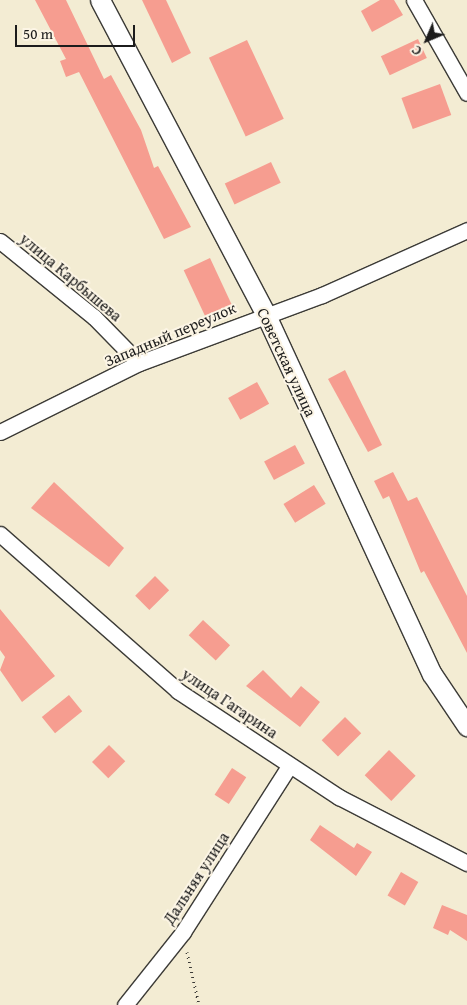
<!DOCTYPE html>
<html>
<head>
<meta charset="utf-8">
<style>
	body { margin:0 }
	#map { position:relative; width:467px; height:1005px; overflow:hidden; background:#f3ecd3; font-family:"Gentium Book Plus",serif }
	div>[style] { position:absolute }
	.building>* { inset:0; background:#f69d90; transform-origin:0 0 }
	.path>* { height:3px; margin-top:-1.5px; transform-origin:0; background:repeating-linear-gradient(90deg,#3c3b37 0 1px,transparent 0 5px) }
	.roads { filter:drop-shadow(1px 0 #3c3b37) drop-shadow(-1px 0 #3c3b37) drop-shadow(0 1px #3c3b37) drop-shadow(0 -1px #3c3b37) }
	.minor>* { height:15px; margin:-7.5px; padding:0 7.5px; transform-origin:7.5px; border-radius:7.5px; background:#fff }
	.tertiary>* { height:19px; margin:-9.5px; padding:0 9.5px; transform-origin:9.5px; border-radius:9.5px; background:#fff }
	span { translate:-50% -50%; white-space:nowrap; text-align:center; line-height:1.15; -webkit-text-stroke:4px #fcf5e5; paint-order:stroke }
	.street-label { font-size:16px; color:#1c1c1c }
	.north { position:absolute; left:402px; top:15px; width:50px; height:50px; -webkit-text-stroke:4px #fcf5e5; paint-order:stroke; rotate:225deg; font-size:14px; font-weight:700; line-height:20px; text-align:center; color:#1c1c1c }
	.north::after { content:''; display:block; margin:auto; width:18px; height:22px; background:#1c1c1c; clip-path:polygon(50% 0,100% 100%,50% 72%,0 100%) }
	.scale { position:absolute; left:15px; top:25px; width:120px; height:22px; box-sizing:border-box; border:2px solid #1c1c1c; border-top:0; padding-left:6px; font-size:15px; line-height:18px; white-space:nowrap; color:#1c1c1c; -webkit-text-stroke:4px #fcf5e5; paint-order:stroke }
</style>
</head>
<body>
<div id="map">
	<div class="building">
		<i style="clip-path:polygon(35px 0,66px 0,104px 79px,111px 75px,141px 130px,154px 168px,158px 166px,191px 227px,164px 239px,79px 72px,66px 77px,60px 61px,66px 59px)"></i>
		<i style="clip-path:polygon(142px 0,166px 0,191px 53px,172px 63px)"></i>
		<i style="clip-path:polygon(380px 0,394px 0,403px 15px,372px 32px,361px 11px)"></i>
		<i style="left:418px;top:39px;width:21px;height:41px;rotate:65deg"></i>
		<i style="left:247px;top:40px;width:87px;height:42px;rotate:65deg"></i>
		<i style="left:440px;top:84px;width:33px;height:41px;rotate:70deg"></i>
		<i style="left:271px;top:162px;width:23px;height:51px;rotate:65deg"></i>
		<i style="left:210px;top:258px;width:59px;height:29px;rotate:65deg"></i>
		<i style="clip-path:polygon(345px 370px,382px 445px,368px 452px,328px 379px)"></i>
		<i style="left:257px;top:382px;width:25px;height:33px;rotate:61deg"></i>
		<i style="left:295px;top:445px;width:21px;height:35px;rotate:62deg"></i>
		<i style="clip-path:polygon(393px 472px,408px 501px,417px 497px,467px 596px,467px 653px,424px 571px,421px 573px,389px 496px,383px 499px,374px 481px)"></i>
		<i style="clip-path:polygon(54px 482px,124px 548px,109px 567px,31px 508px)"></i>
		<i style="left:314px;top:485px;width:22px;height:36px;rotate:58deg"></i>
		<i style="left:155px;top:576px;width:20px;height:28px;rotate:45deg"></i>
		<i style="clip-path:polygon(0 609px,55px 676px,22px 702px,0 670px,5px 657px,0 650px)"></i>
		<i style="left:203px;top:620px;width:37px;height:21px;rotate:43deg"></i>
		<i style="clip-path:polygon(263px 670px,291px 698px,301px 686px,320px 702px,300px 727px,246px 686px)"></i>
		<i style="left:69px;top:695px;width:21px;height:35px;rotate:51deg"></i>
		<i style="left:345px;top:717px;width:23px;height:33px;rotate:45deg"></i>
		<i style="left:109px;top:745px;width:23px;height:24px;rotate:45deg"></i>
		<i style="left:389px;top:750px;width:37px;height:35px;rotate:44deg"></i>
		<i style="left:232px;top:768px;width:17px;height:32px;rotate:33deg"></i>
		<i style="clip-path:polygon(320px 825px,354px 848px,357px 843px,372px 852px,356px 876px,310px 840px)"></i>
		<i style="left:401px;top:872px;width:20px;height:27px;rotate:30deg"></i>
		<i style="clip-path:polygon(442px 905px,467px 915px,467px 941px,450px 930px,448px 935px,433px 928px)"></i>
	</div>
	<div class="path">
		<i style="left:187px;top:952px;width:54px;rotate:77.2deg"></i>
	</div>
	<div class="roads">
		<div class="minor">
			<i style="left:414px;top:0;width:107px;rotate:60.3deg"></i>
			<i style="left:0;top:241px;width:121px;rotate:39deg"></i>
			<i style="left:94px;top:317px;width:64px;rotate:45.6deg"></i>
			<i style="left:0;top:432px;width:155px;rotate:-26.4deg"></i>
			<i style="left:139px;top:363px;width:195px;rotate:-20.4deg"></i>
			<i style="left:322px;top:295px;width:159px;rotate:-24.1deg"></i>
			<i style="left:0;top:534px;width:237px;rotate:41.4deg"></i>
			<i style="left:178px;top:691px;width:193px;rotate:33.4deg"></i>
			<i style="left:339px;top:797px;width:144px;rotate:27.3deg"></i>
			<i style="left:125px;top:1005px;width:93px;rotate:-51.5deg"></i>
			<i style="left:183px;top:932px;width:198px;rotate:-57.4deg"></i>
		</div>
		<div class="tertiary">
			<i style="left:100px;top:0;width:354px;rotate:62.2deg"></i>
			<i style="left:265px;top:313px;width:398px;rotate:65.2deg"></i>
			<i style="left:432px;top:674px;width:63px;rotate:56.1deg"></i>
		</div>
	</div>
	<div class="street-label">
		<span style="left:71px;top:277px;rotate:40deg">улица Карбышева</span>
		<span style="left:170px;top:334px;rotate:-23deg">Западный переулок</span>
		<span style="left:287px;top:362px;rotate:65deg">Советская улица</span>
		<span style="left:230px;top:703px;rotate:34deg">улица Гагарина</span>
		<span style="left:196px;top:878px;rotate:-57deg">Дальняя улица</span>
	</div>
	<div class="north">С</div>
	<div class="scale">50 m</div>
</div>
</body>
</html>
